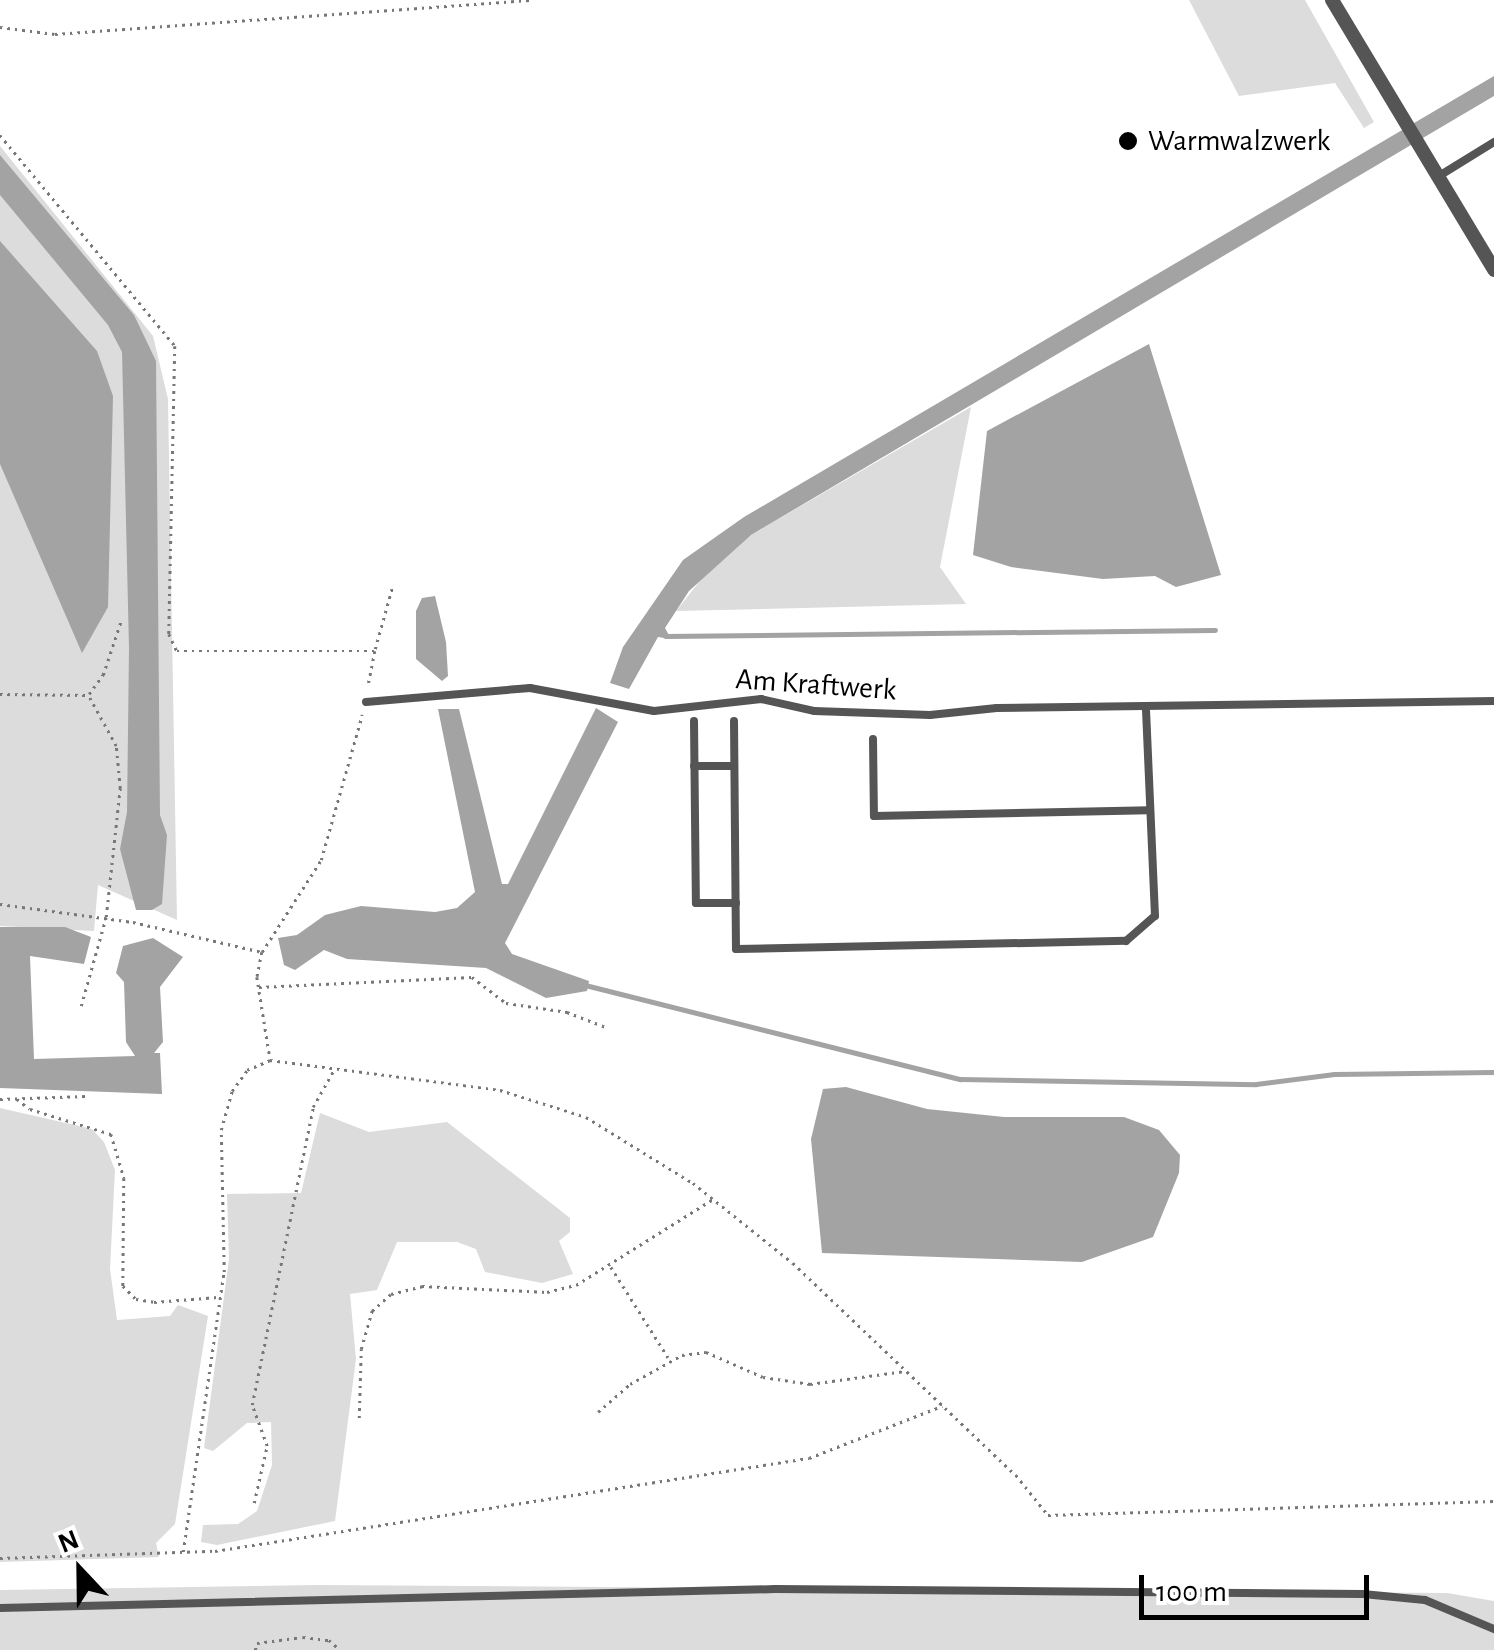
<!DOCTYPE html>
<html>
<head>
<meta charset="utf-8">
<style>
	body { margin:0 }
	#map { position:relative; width:1494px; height:1650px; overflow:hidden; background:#fff; font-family:"Alegreya Sans",sans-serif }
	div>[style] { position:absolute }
	.green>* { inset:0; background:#dcdcdc }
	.water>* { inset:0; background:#a3a3a3 }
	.stream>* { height:5px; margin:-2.5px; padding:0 2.5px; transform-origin:2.5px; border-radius:2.5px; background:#a3a3a3 }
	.path>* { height:2.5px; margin-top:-1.25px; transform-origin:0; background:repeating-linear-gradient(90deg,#777 0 2.5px,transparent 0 7.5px) }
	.service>* { height:8px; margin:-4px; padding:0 4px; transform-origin:4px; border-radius:4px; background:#555 }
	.minor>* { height:14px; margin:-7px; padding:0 7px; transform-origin:7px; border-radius:7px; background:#555 }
	.dots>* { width:28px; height:28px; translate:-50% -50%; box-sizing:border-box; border:5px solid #fff; border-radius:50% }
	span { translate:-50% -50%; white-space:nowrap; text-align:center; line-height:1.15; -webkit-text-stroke:8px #fff; paint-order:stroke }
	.poi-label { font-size:30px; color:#000 }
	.left { translate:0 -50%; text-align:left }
	.street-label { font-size:30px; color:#000 }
	.north { position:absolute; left:30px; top:1520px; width:100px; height:100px; -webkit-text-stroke:8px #fff; paint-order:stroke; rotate:338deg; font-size:28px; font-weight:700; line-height:40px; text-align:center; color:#000 }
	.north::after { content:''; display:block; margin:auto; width:35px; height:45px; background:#000; clip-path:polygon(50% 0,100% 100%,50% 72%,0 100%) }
	.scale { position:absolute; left:1139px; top:1575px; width:230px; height:45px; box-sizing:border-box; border:5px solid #000; border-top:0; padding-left:12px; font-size:30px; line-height:35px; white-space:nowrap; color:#000; -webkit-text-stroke:8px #fff; paint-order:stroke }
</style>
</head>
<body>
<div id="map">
	<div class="green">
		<i style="clip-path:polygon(1189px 0,1305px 0,1374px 122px,1364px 128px,1335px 83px,1239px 96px)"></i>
		<i style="clip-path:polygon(0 146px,153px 336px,168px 399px,177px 920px,98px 885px,94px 931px,0 926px)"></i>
		<i style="clip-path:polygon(971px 407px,940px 567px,966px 604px,676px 611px,715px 562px,751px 535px)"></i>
		<i style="clip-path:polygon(0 1108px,92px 1129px,104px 1142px,115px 1170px,110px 1269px,117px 1320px,170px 1316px,178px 1305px,208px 1316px,175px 1524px,156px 1543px,159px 1557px,0 1562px)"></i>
		<i style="clip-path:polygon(320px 1113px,369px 1132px,447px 1122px,570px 1218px,570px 1232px,559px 1241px,573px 1274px,542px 1283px,485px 1272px,476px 1249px,457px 1242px,397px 1242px,377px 1290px,350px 1294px,356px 1359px,335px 1521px,217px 1545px,201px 1542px,203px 1525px,238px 1524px,257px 1511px,272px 1465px,271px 1422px,247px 1423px,213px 1451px,204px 1448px,229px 1259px,227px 1194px,301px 1193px)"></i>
		<i style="clip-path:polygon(317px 1585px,1447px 1593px,1494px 1601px,1494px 1650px,0 1650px,0 1590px)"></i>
	</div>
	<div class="water">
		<i style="clip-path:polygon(1494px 76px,1494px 96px,751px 535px,689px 591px,665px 628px,671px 639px,658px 637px,629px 689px,610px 683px,623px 647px,683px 560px,744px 517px)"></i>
		<i style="clip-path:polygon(0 155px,134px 315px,156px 361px,160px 815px,167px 835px,162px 904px,152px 910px,136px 910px,120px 849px,127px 812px,129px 648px,122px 352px,108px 325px,0 195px)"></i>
		<i style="clip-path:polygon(0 241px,97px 351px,113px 396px,108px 607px,82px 653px,0 464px)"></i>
		<i style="clip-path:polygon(1149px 344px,1221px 575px,1176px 587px,1155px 576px,1103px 579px,1011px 567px,973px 555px,987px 431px)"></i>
		<i style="clip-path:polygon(435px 596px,446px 642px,448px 676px,442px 681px,416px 659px,416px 611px,422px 598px)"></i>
		<i style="clip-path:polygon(596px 708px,618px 722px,505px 943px,512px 954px,589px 981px,587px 991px,546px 998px,486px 968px,347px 959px,324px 950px,295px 970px,284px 965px,278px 938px,297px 935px,325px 915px,361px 906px,435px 912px,457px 908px,475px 892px,438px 709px,459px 709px,502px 884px,508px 884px)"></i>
		<i style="clip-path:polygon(0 927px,65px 927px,91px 937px,84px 964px,30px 956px,34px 1059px,135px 1056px,126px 1042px,124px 982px,116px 973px,123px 946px,153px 938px,183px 957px,160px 987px,163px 1042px,154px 1053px,160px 1053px,162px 1094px,0 1088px)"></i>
		<i style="clip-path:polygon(846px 1087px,927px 1109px,1004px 1117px,1124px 1117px,1159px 1130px,1180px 1155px,1179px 1173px,1153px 1237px,1082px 1262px,822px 1253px,811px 1139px,823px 1089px)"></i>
	</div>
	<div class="stream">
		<i style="left:665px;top:636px;width:550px;rotate:-0.63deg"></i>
		<i style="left:585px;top:985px;width:387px;rotate:14.1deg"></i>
		<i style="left:960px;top:1079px;width:296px;rotate:1deg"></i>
		<i style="left:1256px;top:1084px;width:79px;rotate:-7.3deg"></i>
		<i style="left:1334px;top:1074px;width:160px;rotate:-0.7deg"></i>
	</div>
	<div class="path">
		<i style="left:0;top:27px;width:55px;rotate:7.3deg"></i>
		<i style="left:55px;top:34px;width:476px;rotate:-4.1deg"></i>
		<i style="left:0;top:135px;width:274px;rotate:50.3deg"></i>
		<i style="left:175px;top:346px;width:288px;rotate:91.2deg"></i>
		<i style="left:169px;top:634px;width:19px;rotate:65deg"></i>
		<i style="left:177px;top:651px;width:198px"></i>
		<i style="left:375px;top:651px;width:37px;rotate:101deg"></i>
		<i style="left:375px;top:649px;width:63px;rotate:-74.4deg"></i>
		<i style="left:0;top:694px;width:87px;rotate:0.7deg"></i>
		<i style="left:89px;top:694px;width:24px;rotate:-54deg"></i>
		<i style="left:103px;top:675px;width:57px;rotate:-71.6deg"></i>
		<i style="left:0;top:904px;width:134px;rotate:7.7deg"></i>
		<i style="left:133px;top:922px;width:132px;rotate:13.1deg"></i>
		<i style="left:262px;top:952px;width:25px;rotate:101deg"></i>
		<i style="left:257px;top:977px;width:82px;rotate:80.9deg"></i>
		<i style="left:262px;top:952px;width:109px;rotate:-57.3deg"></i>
		<i style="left:321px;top:860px;width:151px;rotate:-74.2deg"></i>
		<i style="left:259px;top:987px;width:213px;rotate:-2.7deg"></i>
		<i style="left:472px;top:977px;width:43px;rotate:37.4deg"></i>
		<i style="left:506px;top:1003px;width:62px;rotate:8.4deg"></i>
		<i style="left:567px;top:1012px;width:44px;rotate:21.3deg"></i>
		<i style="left:81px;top:1006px;width:92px;rotate:-74.3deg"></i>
		<i style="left:106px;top:917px;width:130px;rotate:-83.8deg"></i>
		<i style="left:120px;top:788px;width:42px;rotate:-95.4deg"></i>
		<i style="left:116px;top:746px;width:58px;rotate:-118.8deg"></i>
		<i style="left:0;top:1099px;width:86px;rotate:-2deg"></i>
		<i style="left:17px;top:1099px;width:16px;rotate:38deg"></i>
		<i style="left:30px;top:1109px;width:85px;rotate:17.2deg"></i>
		<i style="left:111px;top:1134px;width:46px;rotate:73.5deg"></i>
		<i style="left:124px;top:1178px;width:108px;rotate:90.5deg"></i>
		<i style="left:123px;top:1286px;width:18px;rotate:45deg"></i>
		<i style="left:136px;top:1299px;width:18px;rotate:9deg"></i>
		<i style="left:154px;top:1302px;width:64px;rotate:-4.5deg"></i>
		<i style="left:611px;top:1267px;width:107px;rotate:57.7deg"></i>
		<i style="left:598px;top:1412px;width:43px;rotate:-41.2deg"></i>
		<i style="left:630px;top:1384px;width:60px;rotate:-29.1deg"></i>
		<i style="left:682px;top:1355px;width:24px;rotate:-7deg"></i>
		<i style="left:706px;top:1352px;width:62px;rotate:23.7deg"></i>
		<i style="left:763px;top:1377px;width:48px;rotate:8.5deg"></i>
		<i style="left:810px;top:1384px;width:96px;rotate:-7.8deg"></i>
		<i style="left:359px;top:1418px;width:69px;rotate:-88.3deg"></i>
		<i style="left:361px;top:1349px;width:40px;rotate:-74deg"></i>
		<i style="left:372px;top:1311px;width:25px;rotate:-42deg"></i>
		<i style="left:391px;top:1294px;width:32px;rotate:-14deg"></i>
		<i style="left:422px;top:1286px;width:125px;rotate:2.7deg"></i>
		<i style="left:547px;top:1292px;width:30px;rotate:-14deg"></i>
		<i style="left:576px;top:1285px;width:162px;rotate:-32.1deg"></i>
		<i style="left:254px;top:1503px;width:58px;rotate:-77.2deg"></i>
		<i style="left:267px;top:1446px;width:44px;rotate:-110.1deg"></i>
		<i style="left:252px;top:1405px;width:304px;rotate:-78.4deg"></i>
		<i style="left:313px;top:1107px;width:45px;rotate:-60.6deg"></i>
		<i style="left:183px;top:1552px;width:283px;rotate:-81.7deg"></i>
		<i style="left:224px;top:1272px;width:142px;rotate:-91.2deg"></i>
		<i style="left:221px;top:1130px;width:41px;rotate:-74.2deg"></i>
		<i style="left:232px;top:1091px;width:26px;rotate:-54deg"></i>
		<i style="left:247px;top:1070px;width:25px;rotate:-23deg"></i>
		<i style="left:270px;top:1060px;width:232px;rotate:7.4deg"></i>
		<i style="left:500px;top:1090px;width:90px;rotate:17.4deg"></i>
		<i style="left:586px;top:1117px;width:126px;rotate:31.7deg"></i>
		<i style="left:693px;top:1183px;width:128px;rotate:38.7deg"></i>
		<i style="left:793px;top:1263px;width:308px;rotate:43.6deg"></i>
		<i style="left:1016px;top:1475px;width:51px;rotate:51.3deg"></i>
		<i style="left:1048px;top:1515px;width:446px;rotate:-1.8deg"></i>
		<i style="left:0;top:1558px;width:215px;rotate:-1.9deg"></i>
		<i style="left:215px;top:1551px;width:601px;rotate:-8.9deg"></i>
		<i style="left:809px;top:1458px;width:143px;rotate:-21.4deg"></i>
		<i style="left:255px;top:1650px;width:7px;rotate:-74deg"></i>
		<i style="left:257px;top:1643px;width:46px;rotate:-7.4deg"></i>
		<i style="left:303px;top:1637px;width:26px;rotate:7deg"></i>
		<i style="left:329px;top:1640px;width:15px;rotate:42deg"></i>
	</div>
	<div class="service">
		<i style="left:1439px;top:176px;width:65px;rotate:-31.7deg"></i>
		<i style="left:366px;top:702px;width:165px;rotate:-4.9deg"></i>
		<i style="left:530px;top:688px;width:126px;rotate:10.5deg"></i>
		<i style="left:654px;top:711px;width:108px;rotate:-6.4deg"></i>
		<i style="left:761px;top:699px;width:54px;rotate:12.8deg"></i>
		<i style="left:814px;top:711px;width:116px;rotate:2deg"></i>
		<i style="left:930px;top:715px;width:67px;rotate:-6deg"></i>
		<i style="left:997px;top:708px;width:497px;rotate:-0.8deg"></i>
		<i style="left:694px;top:721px;width:182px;rotate:89.4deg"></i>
		<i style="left:696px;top:903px;width:40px"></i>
		<i style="left:734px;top:721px;width:228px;rotate:89.5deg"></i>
		<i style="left:736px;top:949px;width:390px;rotate:-1.2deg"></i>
		<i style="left:1126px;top:941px;width:38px;rotate:-41deg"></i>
		<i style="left:1155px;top:916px;width:206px;rotate:-92.5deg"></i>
		<i style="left:873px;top:739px;width:77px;rotate:89.3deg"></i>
		<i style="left:874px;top:816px;width:275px;rotate:-1.2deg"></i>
		<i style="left:694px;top:766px;width:40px"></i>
		<i style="left:0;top:1608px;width:775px;rotate:-1.4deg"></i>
		<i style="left:775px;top:1589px;width:588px;rotate:0.49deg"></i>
		<i style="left:1363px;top:1594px;width:62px;rotate:5.5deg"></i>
		<i style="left:1425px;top:1600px;width:75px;rotate:22.8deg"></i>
	</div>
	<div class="minor">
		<i style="left:1332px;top:0;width:315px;rotate:59deg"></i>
	</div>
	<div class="dots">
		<i style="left:1128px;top:141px;background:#000"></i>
	</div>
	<div class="poi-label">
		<span class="left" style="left:1148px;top:141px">Warmwalzwerk</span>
	</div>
	<div class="street-label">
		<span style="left:816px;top:685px;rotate:4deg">Am Kraftwerk</span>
	</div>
	<div class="north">N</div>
	<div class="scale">100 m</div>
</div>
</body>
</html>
